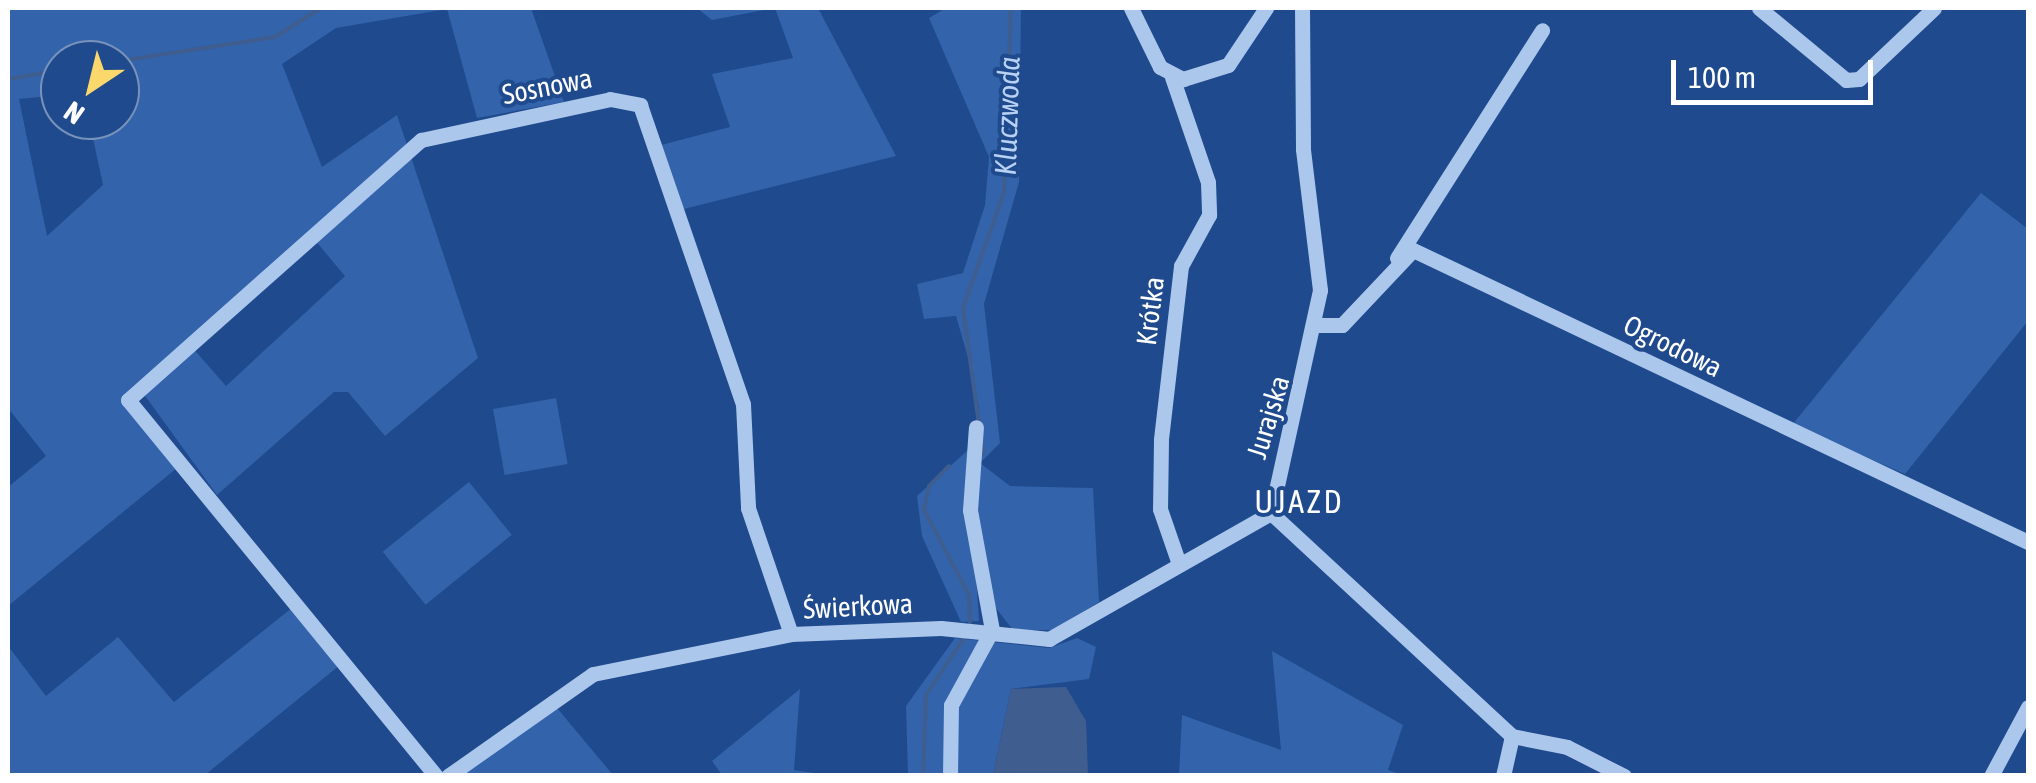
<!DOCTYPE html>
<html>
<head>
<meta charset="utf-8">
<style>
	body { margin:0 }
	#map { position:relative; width:2036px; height:783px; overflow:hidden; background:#1f4a8d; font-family:"Asap Condensed",sans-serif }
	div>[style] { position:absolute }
	.green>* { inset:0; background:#3263ab; transform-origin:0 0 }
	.water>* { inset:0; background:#3f5e8f }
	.stream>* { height:4px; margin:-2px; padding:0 2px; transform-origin:2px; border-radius:2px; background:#3f5e8f }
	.minor>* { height:15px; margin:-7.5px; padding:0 7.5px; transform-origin:7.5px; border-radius:7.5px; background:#acc7ec }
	span { translate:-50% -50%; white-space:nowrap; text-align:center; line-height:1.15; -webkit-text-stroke:8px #1f4a8d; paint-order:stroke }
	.street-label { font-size:28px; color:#fff }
	.water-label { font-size:30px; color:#b8d1f4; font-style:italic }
	.quarter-label { font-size:32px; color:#fff; letter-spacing:2.5px }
	.frame { position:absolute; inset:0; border:10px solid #fff; pointer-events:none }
	.north { position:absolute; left:40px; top:40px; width:100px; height:100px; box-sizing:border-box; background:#1f4a8d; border:2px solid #7992bb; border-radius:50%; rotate:215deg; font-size:28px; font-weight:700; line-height:40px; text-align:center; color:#fff }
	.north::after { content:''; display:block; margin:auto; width:35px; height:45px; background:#fbd86c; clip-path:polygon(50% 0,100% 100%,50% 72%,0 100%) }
	.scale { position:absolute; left:1671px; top:60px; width:202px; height:45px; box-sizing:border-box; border:5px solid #fff; border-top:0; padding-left:12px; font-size:30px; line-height:35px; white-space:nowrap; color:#fff; -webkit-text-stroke:8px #1f4a8d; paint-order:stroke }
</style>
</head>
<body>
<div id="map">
	<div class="green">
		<i style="clip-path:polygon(evenodd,8px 8px,531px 8px,564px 102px,477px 118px,447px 9px,336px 28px,282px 64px,322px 167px,397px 115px,478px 358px,385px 436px,348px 392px,334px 392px,217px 495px,143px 393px,191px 346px,226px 386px,345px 276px,308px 232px,125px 397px,177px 468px,8px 606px,8px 487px,46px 456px,8px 408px,8px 8px,60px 60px,120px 60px,120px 120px,89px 120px,103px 185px,47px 236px,19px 99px,60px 95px,60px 60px)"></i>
		<i style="clip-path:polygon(697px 8px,818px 8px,896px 156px,680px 210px,661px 145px,730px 127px,712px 74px,793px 58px,775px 8px,712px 20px)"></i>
		<i style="clip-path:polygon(946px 8px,1021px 8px,1019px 182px,984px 304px,1000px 443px,980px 463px,1010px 486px,1093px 488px,1099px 602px,1054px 630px,1013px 630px,991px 602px,976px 537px,979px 408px,971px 368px,956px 316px,924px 319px,917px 284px,963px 273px,985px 205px,989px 157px,929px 18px)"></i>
		<i style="clip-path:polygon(1981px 193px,2028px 229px,2028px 321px,1905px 474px,1792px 425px)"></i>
		<i style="left:556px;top:398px;width:67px;height:64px;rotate:80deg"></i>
		<i style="clip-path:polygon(968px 450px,979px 621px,961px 622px,922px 536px,917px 496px)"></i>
		<i style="left:469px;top:482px;width:68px;height:111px;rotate:51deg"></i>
		<i style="clip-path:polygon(293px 607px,340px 665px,205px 775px,8px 775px,8px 646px,46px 696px,118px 637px,174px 702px)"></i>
		<i style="clip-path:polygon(955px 638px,1049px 648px,1077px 638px,1096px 647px,1089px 679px,1011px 689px,993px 775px,908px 775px,906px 706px)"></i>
		<i style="clip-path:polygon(1272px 651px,1403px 725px,1388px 770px,1402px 775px,1179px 775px,1182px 715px,1281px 750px)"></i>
		<i style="clip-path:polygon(800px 689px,794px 770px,826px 775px,722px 775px,712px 761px)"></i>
		<i style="clip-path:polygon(552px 702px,613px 775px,458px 776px)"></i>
	</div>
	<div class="water">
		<i style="clip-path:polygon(1066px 687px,1086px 721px,1088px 775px,993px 775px,1011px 689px)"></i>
	</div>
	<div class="stream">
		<i style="left:120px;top:61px;width:157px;rotate:-8.8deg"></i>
		<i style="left:275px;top:37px;width:54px;rotate:-32.2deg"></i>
		<i style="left:8px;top:79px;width:53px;rotate:-9.8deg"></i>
		<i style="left:983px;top:453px;width:146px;rotate:-97.9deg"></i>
		<i style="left:963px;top:308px;width:123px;rotate:-70.5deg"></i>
		<i style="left:1004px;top:192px;width:184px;rotate:-87.8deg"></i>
		<i style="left:949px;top:466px;width:28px;rotate:135deg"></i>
		<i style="left:929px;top:486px;width:25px;rotate:102deg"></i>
		<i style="left:924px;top:510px;width:96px;rotate:62.1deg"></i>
		<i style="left:969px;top:595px;width:27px;rotate:88deg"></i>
		<i style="left:923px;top:776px;width:81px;rotate:-87.9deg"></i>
		<i style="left:926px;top:695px;width:72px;rotate:-56.3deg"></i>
	</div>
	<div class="minor">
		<i style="left:1131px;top:8px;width:66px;rotate:63.8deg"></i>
		<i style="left:1160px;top:67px;width:26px;rotate:28deg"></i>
		<i style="left:1183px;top:79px;width:47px;rotate:-17.3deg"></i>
		<i style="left:1228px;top:65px;width:69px;rotate:-56.3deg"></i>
		<i style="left:1759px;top:8px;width:113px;rotate:39.6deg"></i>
		<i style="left:1846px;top:80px;width:13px;rotate:-4deg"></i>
		<i style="left:1859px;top:79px;width:103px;rotate:-43.4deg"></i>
		<i style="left:1172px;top:77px;width:111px;rotate:71.1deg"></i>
		<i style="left:1208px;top:182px;width:33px;rotate:88deg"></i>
		<i style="left:1209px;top:215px;width:58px;rotate:118.8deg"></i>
		<i style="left:1181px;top:266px;width:175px;rotate:96.6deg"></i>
		<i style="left:1161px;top:440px;width:69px;rotate:90.8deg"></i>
		<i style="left:1160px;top:509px;width:55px;rotate:70.9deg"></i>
		<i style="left:1397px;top:258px;width:270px;rotate:-57.5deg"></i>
		<i style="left:1317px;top:325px;width:25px"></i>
		<i style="left:1342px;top:325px;width:103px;rotate:-46.6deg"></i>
		<i style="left:1413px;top:250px;width:681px;rotate:25.4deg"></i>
		<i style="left:1271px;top:513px;width:228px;rotate:-77.6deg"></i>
		<i style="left:1320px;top:290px;width:142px;rotate:-96.9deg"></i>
		<i style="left:1303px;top:149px;width:141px;rotate:-90.4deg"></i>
		<i style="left:1271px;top:513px;width:328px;rotate:42.8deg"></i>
		<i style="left:1512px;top:736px;width:56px;rotate:11.3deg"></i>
		<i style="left:1567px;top:747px;width:64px;rotate:27deg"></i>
		<i style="left:436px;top:776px;width:486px;rotate:-129.3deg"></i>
		<i style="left:128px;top:400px;width:392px;rotate:-41.6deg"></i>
		<i style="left:421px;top:140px;width:193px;rotate:-12.2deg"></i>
		<i style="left:610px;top:99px;width:31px;rotate:11deg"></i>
		<i style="left:640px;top:105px;width:316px;rotate:71deg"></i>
		<i style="left:743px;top:404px;width:104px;rotate:87.2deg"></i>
		<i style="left:748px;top:508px;width:133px;rotate:71.2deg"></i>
		<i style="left:448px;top:776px;width:177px;rotate:-35.1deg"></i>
		<i style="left:593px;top:674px;width:202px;rotate:-11.4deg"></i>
		<i style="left:791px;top:634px;width:150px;rotate:-2.3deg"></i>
		<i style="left:941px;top:628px;width:109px;rotate:5.8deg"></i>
		<i style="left:1049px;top:639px;width:255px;rotate:-29.6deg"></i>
		<i style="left:950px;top:776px;width:71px;rotate:-89.2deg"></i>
		<i style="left:951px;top:705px;width:85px;rotate:-61.3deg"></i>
		<i style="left:992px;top:630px;width:122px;rotate:-100.4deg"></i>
		<i style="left:970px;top:510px;width:83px;rotate:-85.9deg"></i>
		<i style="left:1503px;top:776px;width:41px;rotate:-77.3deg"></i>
		<i style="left:1991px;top:776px;width:78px;rotate:-61.8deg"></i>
	</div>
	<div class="street-label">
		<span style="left:547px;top:86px;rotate:-11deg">Sosnowa</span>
		<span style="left:1150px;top:311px;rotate:-83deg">Krótka</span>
		<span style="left:1673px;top:346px;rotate:26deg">Ogrodowa</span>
		<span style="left:1268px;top:417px;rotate:-73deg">Jurajska</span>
		<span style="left:858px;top:606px;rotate:-3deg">Świerkowa</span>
	</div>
	<div class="water-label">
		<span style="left:1007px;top:116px;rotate:-88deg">Kluczwoda</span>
	</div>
	<div class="quarter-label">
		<span style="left:1299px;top:502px">UJAZD</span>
	</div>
	<div class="frame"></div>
	<div class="north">N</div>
	<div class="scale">100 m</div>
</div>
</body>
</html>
